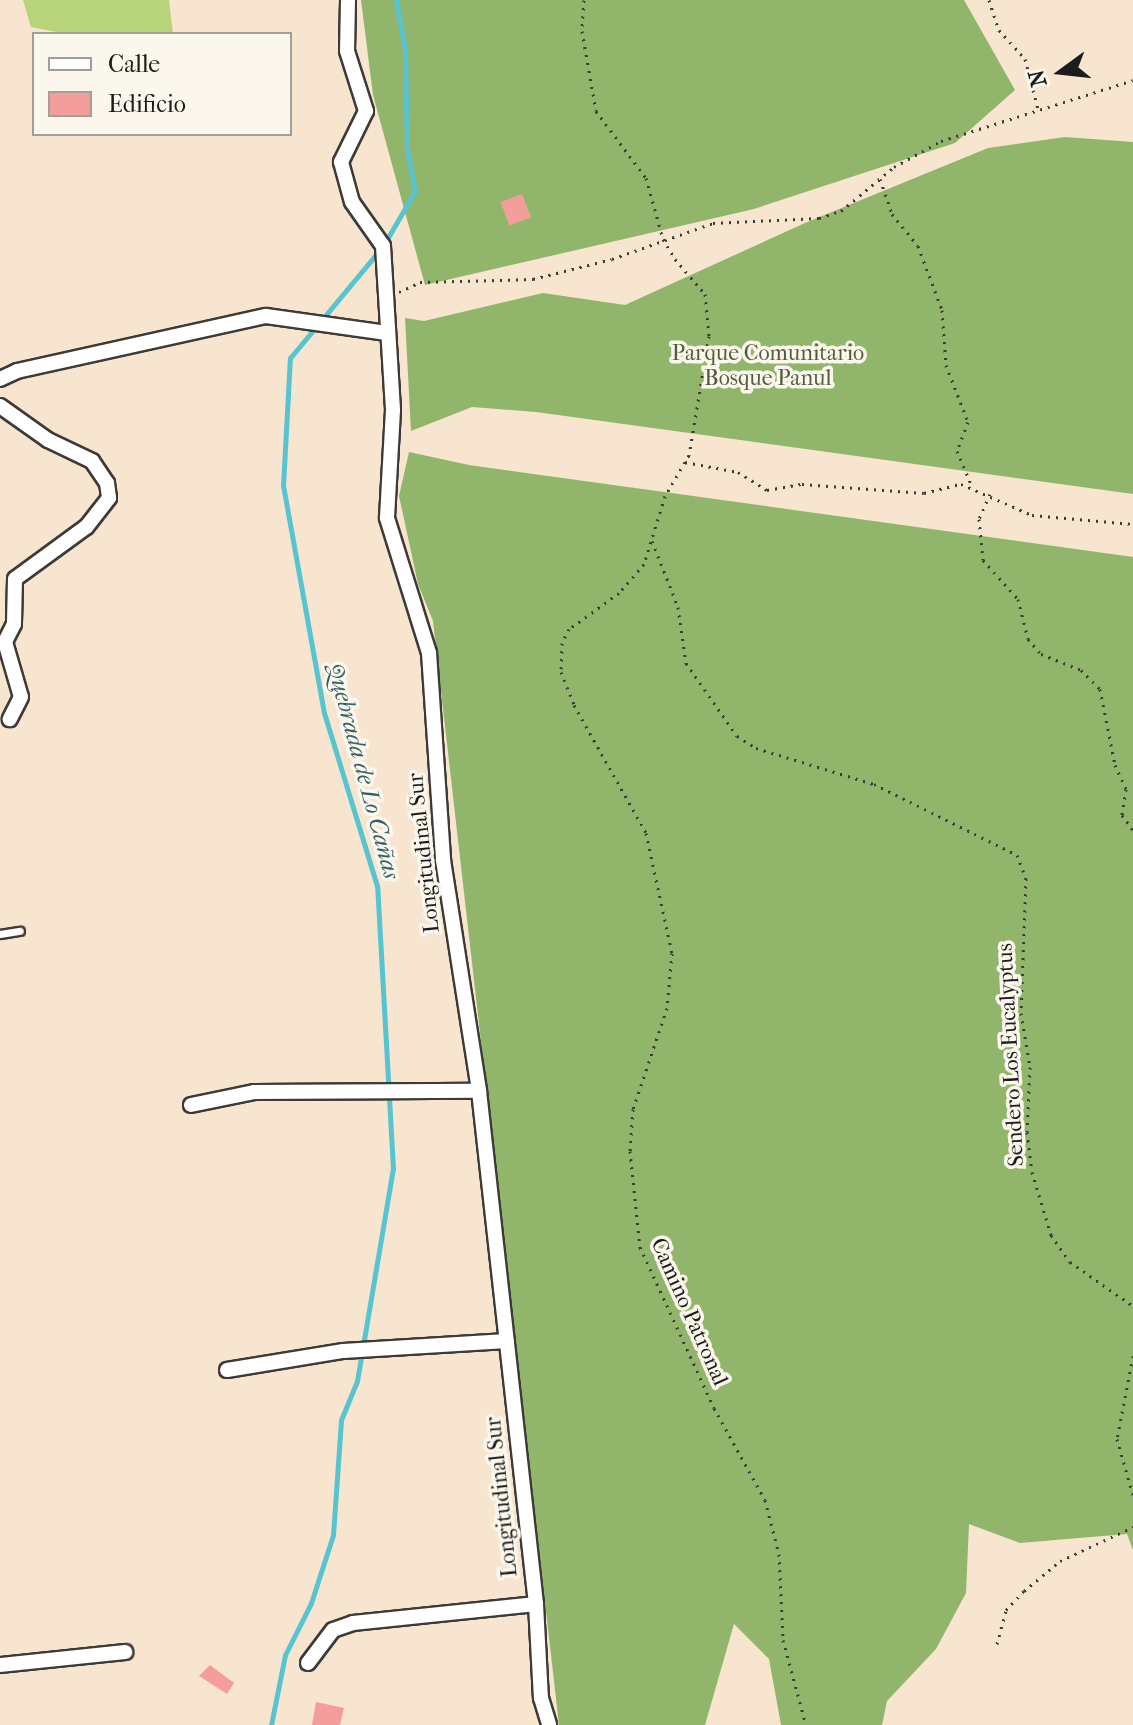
<!DOCTYPE html>
<html>
<head>
<meta charset="utf-8">
<style>
	body { margin:0 }
	#map { position:relative; width:1133px; height:1725px; overflow:hidden; background:#f7e5cf; font-family:"IM FELL French Canon",serif }
	div>[style] { position:absolute }
	.green>* { inset:0; background:#b7d47b }
	.forest>* { inset:0; background:#91b66b }
	.stream>* { height:5px; margin:-2.5px; padding:0 2.5px; transform-origin:2.5px; border-radius:2.5px; background:#57c4cf }
	.building>* { inset:0; background:#f39e9b; transform-origin:0 0 }
	.path>* { height:3px; margin-top:-1.5px; transform-origin:0; background:repeating-linear-gradient(90deg,#3d3a37 0 2px,transparent 0 8px) }
	.roads { filter:drop-shadow(2px 0 #3d3a37) drop-shadow(-2px 0 #3d3a37) drop-shadow(0 2px #3d3a37) drop-shadow(0 -2px #3d3a37) }
	.lane>* { height:7px; margin:-3.5px; padding:0 3.5px; transform-origin:3.5px; border-radius:3.5px; background:#fff }
	.street>* { height:14px; margin:-7px; padding:0 7px; transform-origin:7px; border-radius:7px; background:#fff }
	span { translate:-50% -50%; white-space:nowrap; text-align:center; line-height:1.15; -webkit-text-stroke:7px #fbf7ec; paint-order:stroke }
	.park-label { font-size:22px; color:#525c3d }
	.street-label { font-size:22px; color:#1c1c1c }
	.water-label { font-size:24px; color:#345f64; font-style:italic }
	.legend { position:absolute; left:32px; top:32px; width:260px; height:104px; box-sizing:border-box; background:#fbf7ec; border:2px solid #a29f99; margin:0; padding:10px 14px; list-style:none; font-size:24px; color:#1c1c1c }
	.legend li { display:flex; align-items:center; gap:16px; height:40px }
	.legend b { width:40px; border:2px solid #a29f99 }
	.north { position:absolute; left:1021px; top:32px; width:80px; height:80px; -webkit-text-stroke:6px #fbf7ec; paint-order:stroke; rotate:255deg; font-size:22px; font-weight:700; line-height:32px; text-align:center; color:#1c1c1c }
	.north::after { content:''; display:block; margin:auto; width:28px; height:36px; background:#1c1c1c; clip-path:polygon(50% 0,100% 100%,50% 72%,0 100%) }
</style>
</head>
<body>
<div id="map">
	<div class="green">
		<i style="clip-path:polygon(23px 0,169px 0,173px 34px,67px 34px,31px 27px)"></i>
	</div>
	<div class="forest">
		<i style="clip-path:polygon(361px 0,964px 0,1015px 90px,955px 143px,754px 209px,425px 285px,373px 95px)"></i>
		<i style="clip-path:polygon(1065px 137px,1133px 142px,1133px 494px,536px 412px,472px 407px,411px 431px,405px 318px,424px 321px,543px 293px,625px 305px,805px 223px,988px 148px)"></i>
		<i style="clip-path:polygon(409px 452px,469px 465px,1133px 557px,1133px 1550px,1127px 1534px,1020px 1543px,969px 1524px,966px 1593px,936px 1649px,887px 1701px,882px 1725px,781px 1725px,769px 1659px,734px 1624px,705px 1725px,559px 1725px,433px 621px,418px 584px,399px 496px)"></i>
	</div>
	<div class="stream">
		<i style="left:271px;top:1725px;width:71px;rotate:-78.7deg"></i>
		<i style="left:285px;top:1655px;width:58px;rotate:-63.4deg"></i>
		<i style="left:311px;top:1603px;width:71px;rotate:-72.1deg"></i>
		<i style="left:333px;top:1535px;width:115px;rotate:-86deg"></i>
		<i style="left:341px;top:1420px;width:42px;rotate:-67.7deg"></i>
		<i style="left:357px;top:1381px;width:215px;rotate:-80.4deg"></i>
		<i style="left:393px;top:1169px;width:283px;rotate:-93.2deg"></i>
		<i style="left:377px;top:886px;width:181px;rotate:-107deg"></i>
		<i style="left:324px;top:713px;width:231px;rotate:-100.2deg"></i>
		<i style="left:283px;top:486px;width:128px;rotate:-86.9deg"></i>
		<i style="left:290px;top:358px;width:146px;rotate:-50.3deg"></i>
		<i style="left:383px;top:246px;width:64px;rotate:-59.8deg"></i>
		<i style="left:415px;top:191px;width:42px;rotate:-101deg"></i>
		<i style="left:407px;top:150px;width:99px;rotate:-91.2deg"></i>
		<i style="left:405px;top:51px;width:52px;rotate:-100deg"></i>
	</div>
	<div class="building">
		<i style="left:522px;top:194px;width:25px;height:23px;rotate:69deg"></i>
		<i style="clip-path:polygon(210px 1665px,234px 1683px,227px 1694px,199px 1676px)"></i>
		<i style="clip-path:polygon(316px 1702px,344px 1708px,340px 1725px,312px 1725px)"></i>
	</div>
	<div class="path">
		<i style="left:584px;top:0;width:31px;rotate:94deg"></i>
		<i style="left:582px;top:31px;width:81px;rotate:80.1deg"></i>
		<i style="left:596px;top:111px;width:84px;rotate:53.3deg"></i>
		<i style="left:646px;top:178px;width:63px;rotate:74.4deg"></i>
		<i style="left:663px;top:239px;width:23px;rotate:59deg"></i>
		<i style="left:675px;top:259px;width:46px;rotate:49.4deg"></i>
		<i style="left:705px;top:294px;width:42px;rotate:84.6deg"></i>
		<i style="left:709px;top:336px;width:121px;rotate:99.5deg"></i>
		<i style="left:689px;top:455px;width:48px;rotate:120.3deg"></i>
		<i style="left:665px;top:496px;width:71px;rotate:107.2deg"></i>
		<i style="left:644px;top:564px;width:38px;rotate:131deg"></i>
		<i style="left:619px;top:593px;width:62px;rotate:144.2deg"></i>
		<i style="left:569px;top:629px;width:16px;rotate:117deg"></i>
		<i style="left:562px;top:643px;width:29px;rotate:92deg"></i>
		<i style="left:561px;top:672px;width:35px;rotate:68deg"></i>
		<i style="left:574px;top:705px;width:147px;rotate:60.6deg"></i>
		<i style="left:646px;top:833px;width:123px;rotate:77.8deg"></i>
		<i style="left:672px;top:953px;width:55px;rotate:95.2deg"></i>
		<i style="left:667px;top:1008px;width:107px;rotate:108.6deg"></i>
		<i style="left:633px;top:1109px;width:42px;rotate:94.1deg"></i>
		<i style="left:630px;top:1151px;width:97px;rotate:84.1deg"></i>
		<i style="left:640px;top:1247px;width:177px;rotate:65.3deg"></i>
		<i style="left:714px;top:1408px;width:105px;rotate:61deg"></i>
		<i style="left:765px;top:1500px;width:56px;rotate:75.5deg"></i>
		<i style="left:779px;top:1554px;width:86px;rotate:87.3deg"></i>
		<i style="left:783px;top:1640px;width:88px;rotate:74.9deg"></i>
		<i style="left:989px;top:0;width:32px;rotate:72deg"></i>
		<i style="left:999px;top:30px;width:39px;rotate:48deg"></i>
		<i style="left:1025px;top:59px;width:56px;rotate:75.5deg"></i>
		<i style="left:880px;top:179px;width:37px;rotate:71deg"></i>
		<i style="left:892px;top:214px;width:41px;rotate:50.9deg"></i>
		<i style="left:918px;top:246px;width:68px;rotate:69.4deg"></i>
		<i style="left:942px;top:310px;width:55px;rotate:85.8deg"></i>
		<i style="left:946px;top:365px;width:61px;rotate:68.9deg"></i>
		<i style="left:968px;top:422px;width:31px;rotate:111deg"></i>
		<i style="left:957px;top:451px;width:39px;rotate:67deg"></i>
		<i style="left:399px;top:292px;width:23px;rotate:-25deg"></i>
		<i style="left:420px;top:282px;width:113px;rotate:-1.5deg"></i>
		<i style="left:533px;top:279px;width:81px;rotate:-14.2deg"></i>
		<i style="left:612px;top:259px;width:107px;rotate:-19.6deg"></i>
		<i style="left:713px;top:223px;width:106px;rotate:-2.7deg"></i>
		<i style="left:819px;top:218px;width:23px;rotate:-18deg"></i>
		<i style="left:841px;top:211px;width:69px;rotate:-39.7deg"></i>
		<i style="left:894px;top:167px;width:54px;rotate:-29deg"></i>
		<i style="left:941px;top:141px;width:201px;rotate:-17.6deg"></i>
		<i style="left:685px;top:462px;width:54px;rotate:10.7deg"></i>
		<i style="left:738px;top:472px;width:34px;rotate:32deg"></i>
		<i style="left:767px;top:490px;width:36px;rotate:-10deg"></i>
		<i style="left:802px;top:484px;width:122px;rotate:4.2deg"></i>
		<i style="left:924px;top:493px;width:38px;rotate:-14deg"></i>
		<i style="left:961px;top:484px;width:77px;rotate:23.6deg"></i>
		<i style="left:1032px;top:515px;width:101px;rotate:5.1deg"></i>
		<i style="left:990px;top:494px;width:27px;rotate:114deg"></i>
		<i style="left:979px;top:519px;width:41px;rotate:84.4deg"></i>
		<i style="left:983px;top:560px;width:52px;rotate:48.1deg"></i>
		<i style="left:1018px;top:599px;width:41px;rotate:76deg"></i>
		<i style="left:1028px;top:639px;width:20px;rotate:49deg"></i>
		<i style="left:1041px;top:654px;width:43px;rotate:21.8deg"></i>
		<i style="left:1081px;top:670px;width:27px;rotate:45deg"></i>
		<i style="left:1100px;top:689px;width:77px;rotate:78.8deg"></i>
		<i style="left:1115px;top:765px;width:26px;rotate:65deg"></i>
		<i style="left:1126px;top:789px;width:26px;rotate:99deg"></i>
		<i style="left:1122px;top:815px;width:19px;rotate:54deg"></i>
		<i style="left:652px;top:541px;width:71px;rotate:68.5deg"></i>
		<i style="left:678px;top:607px;width:57px;rotate:81.9deg"></i>
		<i style="left:686px;top:663px;width:89px;rotate:55.1deg"></i>
		<i style="left:737px;top:736px;width:22px;rotate:32deg"></i>
		<i style="left:756px;top:748px;width:123px;rotate:17deg"></i>
		<i style="left:874px;top:784px;width:160px;rotate:26.4deg"></i>
		<i style="left:1017px;top:855px;width:25px;rotate:69deg"></i>
		<i style="left:1026px;top:878px;width:135px;rotate:92.1deg"></i>
		<i style="left:1021px;top:1013px;width:55px;rotate:80.5deg"></i>
		<i style="left:1030px;top:1067px;width:65px;rotate:92.6deg"></i>
		<i style="left:1027px;top:1132px;width:40px;rotate:82.9deg"></i>
		<i style="left:1032px;top:1172px;width:66px;rotate:73.2deg"></i>
		<i style="left:1051px;top:1235px;width:33px;rotate:55deg"></i>
		<i style="left:1070px;top:1262px;width:77px;rotate:34.9deg"></i>
		<i style="left:1133px;top:1356px;width:85px;rotate:100.9deg"></i>
		<i style="left:1117px;top:1439px;width:58px;rotate:74.1deg"></i>
		<i style="left:997px;top:1644px;width:35px;rotate:-75deg"></i>
		<i style="left:1006px;top:1610px;width:26px;rotate:-47deg"></i>
		<i style="left:1024px;top:1591px;width:47px;rotate:-39.8deg"></i>
		<i style="left:1060px;top:1561px;width:81px;rotate:-25deg"></i>
	</div>
	<div class="roads">
		<div class="lane">
			<i style="left:0;top:934px;width:20px;rotate:-9deg"></i>
		</div>
		<div class="street">
			<i style="left:348px;top:0;width:51px;rotate:91.1deg"></i>
			<i style="left:347px;top:51px;width:63px;rotate:72.4deg"></i>
			<i style="left:366px;top:111px;width:57px;rotate:116.1deg"></i>
			<i style="left:341px;top:162px;width:41px;rotate:74.6deg"></i>
			<i style="left:352px;top:202px;width:54px;rotate:54.8deg"></i>
			<i style="left:383px;top:246px;width:164px;rotate:86.5deg"></i>
			<i style="left:393px;top:410px;width:108px;rotate:93.2deg"></i>
			<i style="left:387px;top:518px;width:141px;rotate:72.7deg"></i>
			<i style="left:429px;top:653px;width:207px;rotate:86.1deg"></i>
			<i style="left:443px;top:860px;width:234px;rotate:81.1deg"></i>
			<i style="left:479px;top:1091px;width:516px;rotate:83.66deg"></i>
			<i style="left:536px;top:1604px;width:94px;rotate:87deg"></i>
			<i style="left:541px;top:1698px;width:28px;rotate:73deg"></i>
			<i style="left:0;top:379px;width:19px;rotate:-25deg"></i>
			<i style="left:17px;top:371px;width:255px;rotate:-12.5deg"></i>
			<i style="left:266px;top:316px;width:122px;rotate:8deg"></i>
			<i style="left:0;top:406px;width:59px;rotate:35.3deg"></i>
			<i style="left:48px;top:440px;width:49px;rotate:25.5deg"></i>
			<i style="left:92px;top:461px;width:27px;rotate:56deg"></i>
			<i style="left:107px;top:483px;width:15px;rotate:82deg"></i>
			<i style="left:109px;top:498px;width:37px;rotate:128deg"></i>
			<i style="left:86px;top:527px;width:88px;rotate:143.8deg"></i>
			<i style="left:15px;top:579px;width:45px;rotate:91.3deg"></i>
			<i style="left:14px;top:624px;width:20px;rotate:117deg"></i>
			<i style="left:5px;top:642px;width:57px;rotate:73.8deg"></i>
			<i style="left:21px;top:697px;width:25px;rotate:117deg"></i>
			<i style="left:191px;top:1105px;width:64px;rotate:-11.7deg"></i>
			<i style="left:254px;top:1092px;width:225px;rotate:-0.3deg"></i>
			<i style="left:227px;top:1370px;width:118px;rotate:-9.3deg"></i>
			<i style="left:343px;top:1351px;width:164px;rotate:-3.5deg"></i>
			<i style="left:308px;top:1663px;width:41px;rotate:-52.9deg"></i>
			<i style="left:333px;top:1630px;width:21px;rotate:-19deg"></i>
			<i style="left:353px;top:1623px;width:184px;rotate:-5.9deg"></i>
			<i style="left:0;top:1665px;width:126px;rotate:-5.9deg"></i>
		</div>
	</div>
	<div class="park-label">
		<span style="left:768px;top:366px">Parque Comunitario<br>Bosque Panul</span>
	</div>
	<div class="street-label">
		<span style="left:424px;top:853px;rotate:-96deg">Longitudinal Sur</span>
		<span style="left:1011px;top:1055px;rotate:-93deg">Sendero Los Eucalyptus</span>
		<span style="left:689px;top:1312px;rotate:66deg">Camino Patronal</span>
		<span style="left:502px;top:1497px;rotate:-96deg">Longitudinal Sur</span>
	</div>
	<div class="water-label">
		<span style="left:363px;top:771px;rotate:75deg">Quebrada de Lo Cañas</span>
	</div>
	<ul class="legend">
	<li><b style="height:10px;background:#fff"></b>Calle</li>
	<li><b style="height:22px;background:#f39e9b"></b>Edificio</li>
	</ul>
	<div class="north">N</div>
</div>
</body>
</html>
